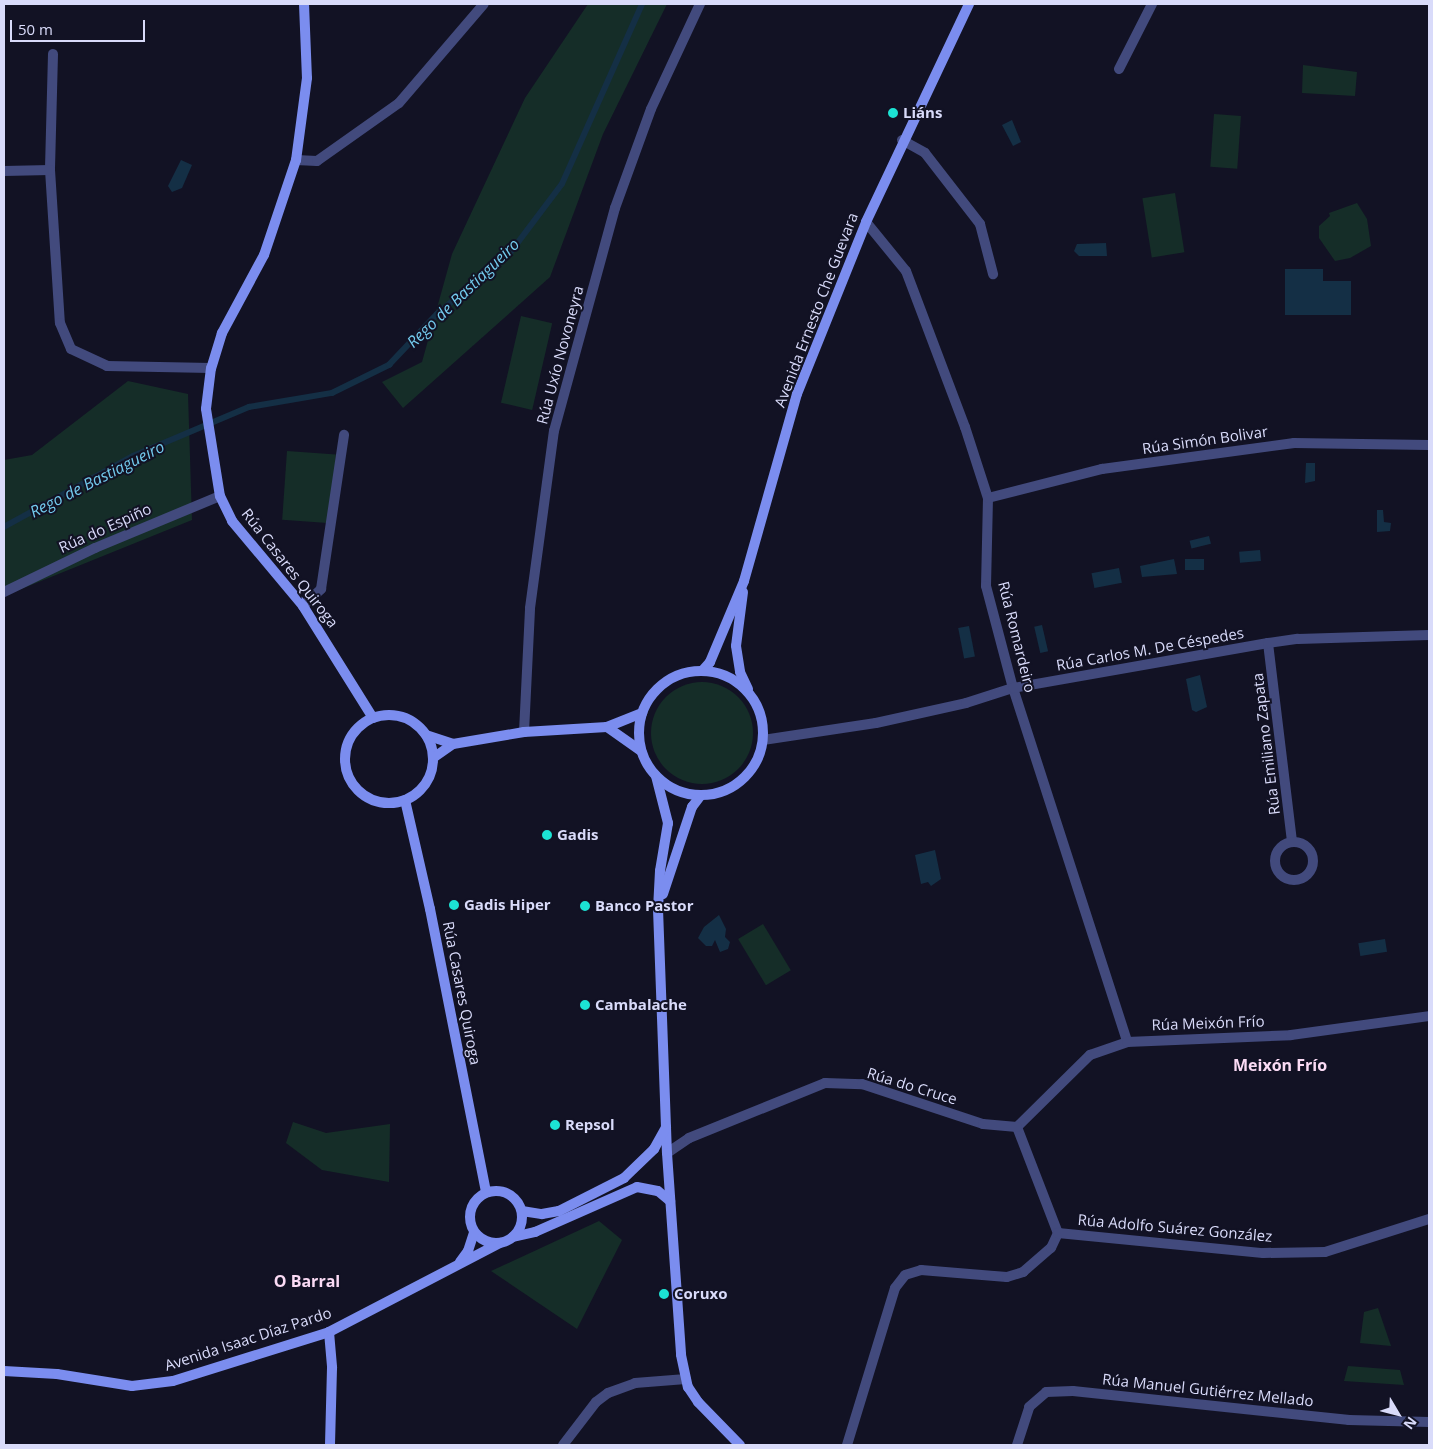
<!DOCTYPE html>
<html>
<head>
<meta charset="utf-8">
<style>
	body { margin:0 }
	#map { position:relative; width:1433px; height:1449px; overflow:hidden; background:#121224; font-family:"Open Sans",sans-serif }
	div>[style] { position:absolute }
	.green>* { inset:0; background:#152d28; transform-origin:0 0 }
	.round { border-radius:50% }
	.water>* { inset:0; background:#142f45; transform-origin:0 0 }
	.stream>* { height:5.5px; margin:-2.75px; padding:0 2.75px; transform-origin:2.75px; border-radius:2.75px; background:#142f45 }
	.street>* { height:10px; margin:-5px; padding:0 5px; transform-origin:5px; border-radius:5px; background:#424a7d }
	.street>.ring { margin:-5px; padding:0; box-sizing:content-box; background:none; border:10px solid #424a7d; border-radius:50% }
	.secondary>* { height:10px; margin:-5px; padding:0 5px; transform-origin:5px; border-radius:5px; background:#7b8def }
	.secondary>.ring { margin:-5px; padding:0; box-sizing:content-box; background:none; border:10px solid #7b8def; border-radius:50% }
	.dots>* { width:14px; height:14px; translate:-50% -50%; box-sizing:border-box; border:2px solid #121224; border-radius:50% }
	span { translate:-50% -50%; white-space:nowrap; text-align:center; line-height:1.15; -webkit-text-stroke:4px #121224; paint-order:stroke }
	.poi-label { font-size:15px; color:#d9dbfa; font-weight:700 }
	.left { translate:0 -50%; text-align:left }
	.street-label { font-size:15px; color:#d9dbfa }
	.water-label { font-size:16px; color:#73cbee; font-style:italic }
	.neighbourhood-label { font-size:16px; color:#fbdbf5; font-weight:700 }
	.frame { position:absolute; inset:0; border:5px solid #d9dbfa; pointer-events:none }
	.north { position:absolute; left:1373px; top:1389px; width:50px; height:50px; -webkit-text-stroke:4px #121224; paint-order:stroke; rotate:127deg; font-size:14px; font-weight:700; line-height:20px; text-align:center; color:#d9dbfa }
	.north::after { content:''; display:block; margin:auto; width:18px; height:22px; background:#d9dbfa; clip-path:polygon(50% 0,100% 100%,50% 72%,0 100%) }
	.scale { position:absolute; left:10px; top:20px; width:135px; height:22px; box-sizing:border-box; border:2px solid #d9dbfa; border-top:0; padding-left:6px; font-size:15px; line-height:18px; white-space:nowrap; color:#d9dbfa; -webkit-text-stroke:4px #121224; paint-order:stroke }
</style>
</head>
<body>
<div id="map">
	<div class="green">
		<i style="clip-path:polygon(588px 4px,667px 4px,603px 134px,550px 277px,403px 408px,382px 382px,422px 362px,452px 254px,525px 98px)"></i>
		<i style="clip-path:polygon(1303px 65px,1357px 72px,1355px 96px,1302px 93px)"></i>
		<i style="left:1214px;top:114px;width:27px;height:53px;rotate:4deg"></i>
		<i style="left:1175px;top:193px;width:60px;height:33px;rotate:81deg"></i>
		<i style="clip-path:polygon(1357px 203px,1367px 219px,1371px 246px,1350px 258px,1335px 261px,1319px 238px,1319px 226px,1330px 216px,1329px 213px)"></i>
		<i style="left:521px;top:316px;width:32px;height:89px;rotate:13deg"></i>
		<i style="clip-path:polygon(128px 381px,188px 394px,192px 520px,4px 596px,4px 460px,32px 455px)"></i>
		<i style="left:287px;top:451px;width:49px;height:69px;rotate:4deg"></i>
		<i class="round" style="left:651px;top:682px;width:102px;height:102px"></i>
		<i style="left:763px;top:924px;width:54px;height:29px;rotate:59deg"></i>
		<i style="clip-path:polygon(293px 1122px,326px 1133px,390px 1124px,389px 1182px,322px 1170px,286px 1143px)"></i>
		<i style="clip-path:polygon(599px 1221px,622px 1240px,577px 1329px,491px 1271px)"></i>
		<i style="clip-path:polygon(1378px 1308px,1391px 1346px,1360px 1343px,1364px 1312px)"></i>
		<i style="clip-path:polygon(1348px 1366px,1400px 1370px,1404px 1385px,1344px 1381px)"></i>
	</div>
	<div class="water">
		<i style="clip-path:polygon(1012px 120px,1021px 142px,1013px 146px,1002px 125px)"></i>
		<i style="clip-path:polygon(181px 160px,192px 165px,182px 188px,172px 192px,168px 186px)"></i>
		<i style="clip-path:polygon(1106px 243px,1107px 256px,1079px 256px,1074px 251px,1077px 244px)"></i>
		<i style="clip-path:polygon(1285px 269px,1323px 269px,1323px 281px,1351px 281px,1351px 315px,1285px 315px)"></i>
		<i style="clip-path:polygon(1306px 463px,1315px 463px,1315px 481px,1305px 483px)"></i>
		<i style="clip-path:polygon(1377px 510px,1383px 510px,1384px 522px,1391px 523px,1390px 531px,1377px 532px)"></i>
		<i style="left:1209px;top:536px;width:8px;height:20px;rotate:76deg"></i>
		<i style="left:1260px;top:550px;width:11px;height:21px;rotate:85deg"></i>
		<i style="clip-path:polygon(1174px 559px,1177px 574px,1142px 577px,1140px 566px)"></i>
		<i style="left:1185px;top:559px;width:19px;height:11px"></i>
		<i style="left:1119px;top:568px;width:15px;height:28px;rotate:79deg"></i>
		<i style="left:1042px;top:625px;width:27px;height:8px;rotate:77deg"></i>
		<i style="left:969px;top:626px;width:31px;height:11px;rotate:79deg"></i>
		<i style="clip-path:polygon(1200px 675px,1207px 707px,1196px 712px,1192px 710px,1186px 679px)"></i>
		<i style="clip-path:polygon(935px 850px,941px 879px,931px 886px,928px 882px,921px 884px,915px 855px)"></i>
		<i style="clip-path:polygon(719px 915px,726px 929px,725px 937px,730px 942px,728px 949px,720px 952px,715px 940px,712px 946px,706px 946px,698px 938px,704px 927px)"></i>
		<i style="left:1385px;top:939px;width:13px;height:27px;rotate:81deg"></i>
	</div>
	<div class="stream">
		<i style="left:4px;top:527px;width:147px;rotate:-28.8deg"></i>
		<i style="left:133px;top:456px;width:126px;rotate:-22.9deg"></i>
		<i style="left:249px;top:407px;width:84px;rotate:-9.6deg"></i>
		<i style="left:332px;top:393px;width:64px;rotate:-26.2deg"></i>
		<i style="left:389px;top:365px;width:70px;rotate:-46.7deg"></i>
		<i style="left:437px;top:314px;width:95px;rotate:-39.9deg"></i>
		<i style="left:510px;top:253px;width:86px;rotate:-53deg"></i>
		<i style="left:562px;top:184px;width:197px;rotate:-66deg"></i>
	</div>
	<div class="street">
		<i style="left:53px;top:54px;width:116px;rotate:91.5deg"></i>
		<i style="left:50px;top:170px;width:153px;rotate:86.3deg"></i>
		<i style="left:60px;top:323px;width:28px;rotate:67deg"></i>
		<i style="left:71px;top:349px;width:40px;rotate:25deg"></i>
		<i style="left:107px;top:366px;width:104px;rotate:1.1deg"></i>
		<i style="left:1119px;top:69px;width:73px;rotate:-63.1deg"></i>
		<i style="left:902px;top:140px;width:26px;rotate:29deg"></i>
		<i style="left:925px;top:153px;width:90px;rotate:52.2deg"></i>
		<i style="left:980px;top:224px;width:52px;rotate:75.4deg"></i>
		<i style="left:296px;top:160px;width:21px;rotate:3deg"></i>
		<i style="left:317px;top:161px;width:100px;rotate:-35.3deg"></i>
		<i style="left:399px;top:103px;width:130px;rotate:-49.4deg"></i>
		<i style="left:4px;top:171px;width:46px;rotate:-1.2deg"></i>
		<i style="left:866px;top:222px;width:63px;rotate:50.8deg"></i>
		<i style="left:906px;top:271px;width:167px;rotate:69.3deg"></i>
		<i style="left:965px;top:427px;width:75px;rotate:72.1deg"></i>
		<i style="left:988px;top:498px;width:88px;rotate:91.3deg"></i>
		<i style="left:986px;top:586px;width:106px;rotate:75.2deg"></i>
		<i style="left:1013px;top:688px;width:372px;rotate:72.1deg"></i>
		<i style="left:988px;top:498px;width:118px;rotate:-14.3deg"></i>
		<i style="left:1102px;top:469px;width:194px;rotate:-7.7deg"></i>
		<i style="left:1294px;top:443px;width:135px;rotate:0.8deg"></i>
		<i style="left:4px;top:592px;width:101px;rotate:-25.8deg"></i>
		<i style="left:95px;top:548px;width:135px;rotate:-22.6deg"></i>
		<i style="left:303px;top:606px;width:25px;rotate:-43deg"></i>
		<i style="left:321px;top:589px;width:156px;rotate:-81.5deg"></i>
		<i style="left:1268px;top:643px;width:200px;rotate:83.1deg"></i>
		<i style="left:524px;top:732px;width:124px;rotate:-87.2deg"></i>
		<i style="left:530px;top:608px;width:179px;rotate:-82.3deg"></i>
		<i style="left:554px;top:431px;width:231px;rotate:-74.7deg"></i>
		<i style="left:615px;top:208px;width:105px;rotate:-70deg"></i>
		<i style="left:651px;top:109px;width:116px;rotate:-65deg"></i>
		<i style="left:763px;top:740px;width:114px;rotate:-8.6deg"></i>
		<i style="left:876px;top:723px;width:92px;rotate:-12.5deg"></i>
		<i style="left:966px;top:703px;width:49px;rotate:-17.7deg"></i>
		<i style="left:1013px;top:688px;width:259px;rotate:-10deg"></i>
		<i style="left:1268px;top:643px;width:30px;rotate:-8deg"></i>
		<i style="left:1298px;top:639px;width:131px;rotate:-1.7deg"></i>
		<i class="ring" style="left:1275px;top:842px;width:28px;height:28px"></i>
		<i style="left:1017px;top:1127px;width:103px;rotate:-44.6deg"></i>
		<i style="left:1090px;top:1055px;width:39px;rotate:-19deg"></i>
		<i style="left:1127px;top:1042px;width:164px;rotate:-2.4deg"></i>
		<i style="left:1291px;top:1035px;width:139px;rotate:-7.8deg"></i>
		<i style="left:1017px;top:1127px;width:114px;rotate:68.9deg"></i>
		<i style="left:667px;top:1153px;width:27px;rotate:-34deg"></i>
		<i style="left:689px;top:1138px;width:147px;rotate:-22deg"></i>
		<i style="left:825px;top:1083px;width:37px;rotate:2deg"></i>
		<i style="left:862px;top:1084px;width:127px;rotate:18.3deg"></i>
		<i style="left:983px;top:1124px;width:34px;rotate:5deg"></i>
		<i style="left:563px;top:1445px;width:54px;rotate:-52.5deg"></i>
		<i style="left:596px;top:1402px;width:15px;rotate:-37deg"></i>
		<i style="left:608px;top:1393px;width:29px;rotate:-20deg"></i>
		<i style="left:635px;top:1383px;width:51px;rotate:-4.5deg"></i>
		<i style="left:847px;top:1445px;width:164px;rotate:-73deg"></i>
		<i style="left:895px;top:1288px;width:16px;rotate:-52deg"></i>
		<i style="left:905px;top:1275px;width:17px;rotate:-17deg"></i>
		<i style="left:921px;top:1270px;width:86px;rotate:4.7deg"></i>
		<i style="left:1007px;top:1277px;width:17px;rotate:-17deg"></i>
		<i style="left:1023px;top:1272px;width:37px;rotate:-41deg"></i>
		<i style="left:1051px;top:1248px;width:17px;rotate:-65deg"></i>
		<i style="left:1058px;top:1233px;width:206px;rotate:5.6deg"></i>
		<i style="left:1263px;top:1253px;width:62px;rotate:-0.9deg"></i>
		<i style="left:1325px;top:1252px;width:109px;rotate:-17.6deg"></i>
		<i style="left:1017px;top:1445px;width:40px;rotate:-72deg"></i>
		<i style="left:1029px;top:1407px;width:23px;rotate:-41deg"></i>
		<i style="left:1046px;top:1392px;width:27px;rotate:-2deg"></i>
		<i style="left:1073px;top:1391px;width:278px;rotate:6deg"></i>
		<i style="left:1349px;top:1420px;width:80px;rotate:1.4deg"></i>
	</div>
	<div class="secondary">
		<i style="left:304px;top:4px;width:74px;rotate:87.7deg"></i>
		<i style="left:307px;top:78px;width:83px;rotate:97.6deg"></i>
		<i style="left:296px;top:160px;width:100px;rotate:108.6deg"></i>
		<i style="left:264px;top:255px;width:89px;rotate:118.3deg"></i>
		<i style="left:222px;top:333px;width:37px;rotate:107deg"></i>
		<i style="left:211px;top:368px;width:41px;rotate:97deg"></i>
		<i style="left:206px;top:409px;width:88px;rotate:80.9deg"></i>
		<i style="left:220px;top:496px;width:28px;rotate:64deg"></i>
		<i style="left:232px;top:521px;width:111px;rotate:50.1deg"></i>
		<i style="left:303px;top:606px;width:132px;rotate:58deg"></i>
		<i style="left:743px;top:592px;width:54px;rotate:97.4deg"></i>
		<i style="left:736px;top:646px;width:26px;rotate:81deg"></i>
		<i style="left:740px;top:672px;width:19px;rotate:65deg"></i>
		<i style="left:702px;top:671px;width:12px;rotate:-48deg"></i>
		<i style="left:710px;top:662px;width:88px;rotate:-67.2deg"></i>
		<i style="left:744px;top:581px;width:194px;rotate:-74.2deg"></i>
		<i style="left:797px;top:394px;width:185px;rotate:-68.1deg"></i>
		<i style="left:866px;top:222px;width:241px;rotate:-64.7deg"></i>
		<i class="ring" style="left:639px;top:671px;width:114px;height:114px"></i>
		<i class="ring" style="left:345px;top:715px;width:78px;height:78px"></i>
		<i style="left:607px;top:727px;width:42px;rotate:35.2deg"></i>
		<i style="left:426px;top:735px;width:28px;rotate:18deg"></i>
		<i style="left:433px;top:758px;width:24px;rotate:-35deg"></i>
		<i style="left:453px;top:744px;width:72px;rotate:-9.6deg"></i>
		<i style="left:524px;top:732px;width:83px;rotate:-3.4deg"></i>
		<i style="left:607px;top:727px;width:38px;rotate:-22deg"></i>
		<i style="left:656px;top:776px;width:49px;rotate:75.7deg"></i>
		<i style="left:668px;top:823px;width:49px;rotate:99.5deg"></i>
		<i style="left:660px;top:871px;width:38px;rotate:93deg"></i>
		<i style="left:658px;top:909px;width:244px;rotate:87.9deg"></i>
		<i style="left:667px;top:1153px;width:202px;rotate:86deg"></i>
		<i style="left:681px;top:1355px;width:33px;rotate:78deg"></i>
		<i style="left:688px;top:1387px;width:18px;rotate:56deg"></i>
		<i style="left:698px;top:1402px;width:60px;rotate:45.7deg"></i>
		<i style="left:405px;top:800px;width:112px;rotate:77.1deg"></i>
		<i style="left:430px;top:909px;width:289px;rotate:78.8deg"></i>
		<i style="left:663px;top:894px;width:92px;rotate:-71.6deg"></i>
		<i style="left:692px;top:807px;width:15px;rotate:-53deg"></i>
		<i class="ring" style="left:470px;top:1191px;width:42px;height:42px"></i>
		<i style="left:522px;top:1211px;width:20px;rotate:9deg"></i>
		<i style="left:542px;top:1214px;width:17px;rotate:-10deg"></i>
		<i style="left:559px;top:1211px;width:73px;rotate:-26.9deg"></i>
		<i style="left:624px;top:1178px;width:42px;rotate:-44deg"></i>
		<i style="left:654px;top:1149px;width:25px;rotate:-61deg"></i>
		<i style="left:513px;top:1237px;width:23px;rotate:-13deg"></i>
		<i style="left:535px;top:1232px;width:111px;rotate:-23.8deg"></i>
		<i style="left:637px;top:1187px;width:21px;rotate:11deg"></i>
		<i style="left:658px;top:1191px;width:16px;rotate:40deg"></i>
		<i style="left:460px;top:1262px;width:14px;rotate:-54deg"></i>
		<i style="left:468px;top:1251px;width:20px;rotate:-72deg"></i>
		<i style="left:329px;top:1332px;width:36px;rotate:85deg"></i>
		<i style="left:332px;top:1368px;width:77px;rotate:91.5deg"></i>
		<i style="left:4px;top:1371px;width:53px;rotate:3.2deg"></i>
		<i style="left:57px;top:1374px;width:76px;rotate:9.1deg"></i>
		<i style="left:132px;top:1386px;width:41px;rotate:-7deg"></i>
		<i style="left:173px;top:1381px;width:164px;rotate:-17.4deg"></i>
		<i style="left:329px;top:1332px;width:193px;rotate:-27.5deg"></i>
	</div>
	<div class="dots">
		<i style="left:893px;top:113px;background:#1ce3d4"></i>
		<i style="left:547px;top:835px;background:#1ce3d4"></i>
		<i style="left:454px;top:905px;background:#1ce3d4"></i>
		<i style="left:585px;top:906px;background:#1ce3d4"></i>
		<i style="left:585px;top:1005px;background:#1ce3d4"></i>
		<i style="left:555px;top:1125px;background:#1ce3d4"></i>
		<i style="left:664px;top:1294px;background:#1ce3d4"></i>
	</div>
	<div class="poi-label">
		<span class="left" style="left:903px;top:113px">Liáns</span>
		<span class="left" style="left:557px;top:835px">Gadis</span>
		<span class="left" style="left:464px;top:905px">Gadis Hiper</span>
		<span class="left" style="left:595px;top:906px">Banco Pastor</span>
		<span class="left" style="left:595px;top:1005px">Cambalache</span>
		<span class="left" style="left:565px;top:1125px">Repsol</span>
		<span class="left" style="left:674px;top:1294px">Coruxo</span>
	</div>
	<div class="street-label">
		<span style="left:816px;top:310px;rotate:-69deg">Avenida Ernesto Che Guevara</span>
		<span style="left:560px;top:355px;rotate:-75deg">Rúa Uxío Novoneyra</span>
		<span style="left:1205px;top:440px;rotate:-8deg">Rúa Simón Bolivar</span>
		<span style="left:105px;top:528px;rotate:-24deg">Rúa do Espiño</span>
		<span style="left:290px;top:568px;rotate:52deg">Rúa Casares Quiroga</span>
		<span style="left:1017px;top:637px;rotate:76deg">Rúa Romardeiro</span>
		<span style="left:1150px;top:649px;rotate:-10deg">Rúa Carlos M. De Céspedes</span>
		<span style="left:1266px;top:744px;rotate:-97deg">Rúa Emiliano Zapata</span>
		<span style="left:462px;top:993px;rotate:79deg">Rúa Casares Quiroga</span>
		<span style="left:1208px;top:1023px;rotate:-2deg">Rúa Meixón Frío</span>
		<span style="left:912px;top:1086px;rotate:17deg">Rúa do Cruce</span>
		<span style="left:1175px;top:1228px;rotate:5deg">Rúa Adolfo Suárez González</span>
		<span style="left:248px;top:1339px;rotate:-18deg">Avenida Isaac Díaz Pardo</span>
		<span style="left:1208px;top:1390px;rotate:6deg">Rúa Manuel Gutiérrez Mellado</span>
	</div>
	<div class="water-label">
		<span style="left:463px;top:293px;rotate:-44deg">Rego de Bastiagueiro</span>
		<span style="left:97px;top:479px;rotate:-27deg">Rego de Bastiagueiro</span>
	</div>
	<div class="neighbourhood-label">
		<span style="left:1280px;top:1065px">Meixón Frío</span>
		<span style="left:307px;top:1281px">O Barral</span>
	</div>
	<div class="frame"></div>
	<div class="north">N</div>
	<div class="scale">50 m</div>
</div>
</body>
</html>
